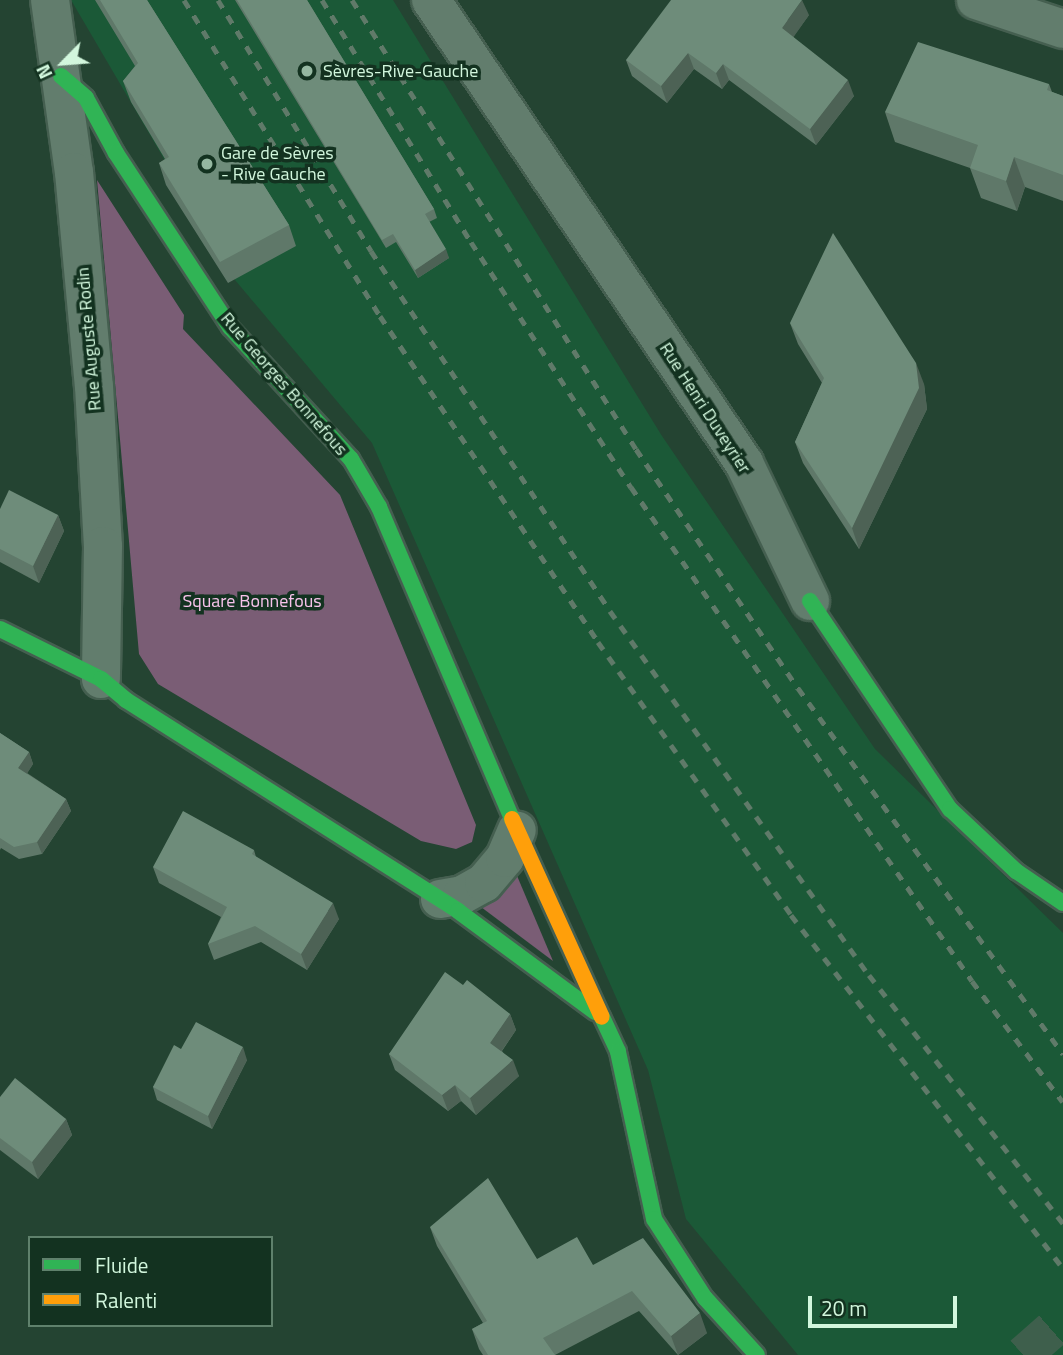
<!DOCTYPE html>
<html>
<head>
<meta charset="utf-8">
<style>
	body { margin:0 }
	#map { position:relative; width:1063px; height:1355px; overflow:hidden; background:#244432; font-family:"Titillium Web",sans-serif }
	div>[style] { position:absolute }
	.built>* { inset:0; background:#1b5937 }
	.green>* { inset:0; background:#7a5d75 }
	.street-tunnel>* { height:38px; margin-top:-19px; transform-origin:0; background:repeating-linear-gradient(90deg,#3e5f4c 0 38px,transparent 0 57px) }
	.roads { filter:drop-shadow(2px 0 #455f50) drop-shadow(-2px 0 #455f50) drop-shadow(0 2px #455f50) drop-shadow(0 -2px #455f50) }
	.street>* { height:38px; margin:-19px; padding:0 19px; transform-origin:19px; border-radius:19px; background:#627d6d }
	.fast>* { height:16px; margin:-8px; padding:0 8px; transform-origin:8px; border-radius:8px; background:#30b455 }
	.slow>* { height:16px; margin:-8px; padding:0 8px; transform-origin:8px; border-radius:8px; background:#ff9f0a }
	.rail>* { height:5px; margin-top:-2.5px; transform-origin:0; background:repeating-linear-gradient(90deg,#607a69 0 9px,transparent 0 18px) }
	.wall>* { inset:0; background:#5f7869 }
	.shaded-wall>* { inset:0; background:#4d6255 }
	.building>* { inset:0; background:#6e8c7a }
	.dots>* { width:19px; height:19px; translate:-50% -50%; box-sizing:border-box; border:4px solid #133220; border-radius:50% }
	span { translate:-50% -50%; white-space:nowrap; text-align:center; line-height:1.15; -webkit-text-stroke:7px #133220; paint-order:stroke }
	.poi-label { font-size:18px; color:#d2f7dd }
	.left { translate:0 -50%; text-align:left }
	.street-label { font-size:18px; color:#d2f7dd }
	.park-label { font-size:18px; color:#f8c3eb }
	.legend { position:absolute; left:28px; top:1236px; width:245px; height:91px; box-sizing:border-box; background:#133220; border:2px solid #5f816c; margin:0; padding:9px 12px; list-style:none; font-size:21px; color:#d2f7dd }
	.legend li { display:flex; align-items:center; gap:14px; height:35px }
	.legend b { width:35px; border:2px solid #5f816c }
	.north { position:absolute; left:28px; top:28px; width:70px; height:70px; -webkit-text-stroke:5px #133220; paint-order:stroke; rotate:245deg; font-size:19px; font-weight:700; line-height:28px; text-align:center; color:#d2f7dd }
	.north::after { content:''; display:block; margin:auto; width:24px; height:32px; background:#d2f7dd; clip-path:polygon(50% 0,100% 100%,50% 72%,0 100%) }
	.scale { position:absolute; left:808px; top:1296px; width:149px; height:32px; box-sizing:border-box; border:4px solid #d2f7dd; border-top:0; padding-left:9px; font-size:21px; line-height:24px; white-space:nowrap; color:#d2f7dd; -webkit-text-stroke:5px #133220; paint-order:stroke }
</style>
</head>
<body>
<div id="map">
	<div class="built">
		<i style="clip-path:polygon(71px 0,393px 0,662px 436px,875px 749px,1063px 933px,1063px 1355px,798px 1355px,686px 1219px,648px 1070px,372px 443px,235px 280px)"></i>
	</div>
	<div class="green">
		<i style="clip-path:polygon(97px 180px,184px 315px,183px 329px,340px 495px,476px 825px,472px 842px,456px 849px,421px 841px,158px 684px,139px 654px)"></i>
		<i style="clip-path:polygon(515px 871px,553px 961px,477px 904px)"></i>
	</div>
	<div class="street-tunnel">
		<i style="left:1023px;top:1355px;width:53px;rotate:-41.2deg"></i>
	</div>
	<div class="roads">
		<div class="street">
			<i style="left:50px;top:0;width:174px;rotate:82.1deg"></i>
			<i style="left:74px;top:172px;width:215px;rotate:84.7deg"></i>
			<i style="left:94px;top:386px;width:160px;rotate:86.8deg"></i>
			<i style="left:103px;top:546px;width:133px;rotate:90.9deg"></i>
			<i style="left:431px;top:0;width:559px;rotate:55.94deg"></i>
			<i style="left:744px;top:463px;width:153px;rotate:64.4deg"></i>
			<i style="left:976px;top:0;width:92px;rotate:18.4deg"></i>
			<i style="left:440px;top:899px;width:22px;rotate:-10deg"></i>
			<i style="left:462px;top:895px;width:25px;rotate:-29deg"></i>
			<i style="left:484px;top:883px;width:33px;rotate:-50deg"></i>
			<i style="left:505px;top:858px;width:30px;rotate:-67deg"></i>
		</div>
		<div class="fast">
			<i style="left:61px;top:76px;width:33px;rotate:41deg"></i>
			<i style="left:86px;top:98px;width:63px;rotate:61.4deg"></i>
			<i style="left:116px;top:153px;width:208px;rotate:56.8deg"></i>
			<i style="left:230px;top:327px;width:179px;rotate:47.5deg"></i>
			<i style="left:351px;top:459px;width:56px;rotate:59.7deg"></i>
			<i style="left:379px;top:507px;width:339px;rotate:66.9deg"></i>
			<i style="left:810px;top:601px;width:251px;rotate:56.1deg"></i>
			<i style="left:950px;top:809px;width:91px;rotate:43.2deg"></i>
			<i style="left:1016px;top:871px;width:57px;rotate:34.2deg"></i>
			<i style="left:0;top:629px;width:113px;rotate:26.3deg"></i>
			<i style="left:101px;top:679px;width:33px;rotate:40deg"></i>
			<i style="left:126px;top:700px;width:393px;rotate:32.4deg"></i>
			<i style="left:458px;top:911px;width:170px;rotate:36.4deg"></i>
			<i style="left:602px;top:1017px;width:38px;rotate:65deg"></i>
			<i style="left:618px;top:1052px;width:171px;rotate:77.8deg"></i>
			<i style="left:654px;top:1219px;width:94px;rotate:57.2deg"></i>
			<i style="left:705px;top:1298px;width:77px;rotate:47.6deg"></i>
		</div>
		<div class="slow">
			<i style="left:512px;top:819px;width:217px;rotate:65.6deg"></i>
		</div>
	</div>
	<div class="rail">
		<i style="left:184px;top:0;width:372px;rotate:58.2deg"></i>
		<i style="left:380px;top:316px;width:392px;rotate:56.2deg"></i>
		<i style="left:598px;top:642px;width:334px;rotate:54.7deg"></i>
		<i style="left:791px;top:915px;width:446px;rotate:52.4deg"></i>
		<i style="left:218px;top:0;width:294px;rotate:58.6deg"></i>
		<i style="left:371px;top:251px;width:432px;rotate:56.4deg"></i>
		<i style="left:610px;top:611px;width:447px;rotate:54.6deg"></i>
		<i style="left:869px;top:975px;width:315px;rotate:52deg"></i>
		<i style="left:322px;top:0;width:284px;rotate:58.4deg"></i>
		<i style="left:471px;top:242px;width:293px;rotate:56.9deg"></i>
		<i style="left:631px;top:487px;width:600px;rotate:55.38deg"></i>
		<i style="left:972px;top:981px;width:151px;rotate:53.1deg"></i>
		<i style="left:352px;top:0;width:531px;rotate:57.69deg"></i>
		<i style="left:636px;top:449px;width:289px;rotate:55.9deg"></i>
		<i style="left:798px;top:688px;width:452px;rotate:54.1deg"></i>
	</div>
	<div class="wall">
		<i style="clip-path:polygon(95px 0,147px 0,289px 225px,296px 246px,228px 283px,166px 185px,159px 163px,165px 159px,131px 102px,123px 81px,135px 66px)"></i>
		<i style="clip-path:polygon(235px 0,307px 0,434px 209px,437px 218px,429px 222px,449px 258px,418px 278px,396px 242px,386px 248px)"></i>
		<i style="clip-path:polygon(809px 15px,793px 37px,854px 96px,816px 145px,729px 80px,722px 89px,694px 69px,667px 103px,632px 76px,626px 60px)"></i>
		<i style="clip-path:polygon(1049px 84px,1052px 92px,1063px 96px,1063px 201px,1025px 187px,1017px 211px,981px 198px,970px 168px,895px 142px,885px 112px)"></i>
		<i style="clip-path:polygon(790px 323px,924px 384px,927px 409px,859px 549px,803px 463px,795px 442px,822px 383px,798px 344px)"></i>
		<i style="clip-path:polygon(0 509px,58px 515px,64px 531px,39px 583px,0 562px)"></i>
		<i style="clip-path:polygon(0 733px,29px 752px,33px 764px,27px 773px,66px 799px,71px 811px,42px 854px,19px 859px,1px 848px,0 850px)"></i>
		<i style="clip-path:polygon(254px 850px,256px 857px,339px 919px,307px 970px,261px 942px,214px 960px,208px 944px,221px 917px,159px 883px,153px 867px)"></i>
		<i style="clip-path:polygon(463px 985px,510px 1014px,516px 1030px,502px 1051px,519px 1076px,476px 1115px,461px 1101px,448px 1111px,395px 1070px,389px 1054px)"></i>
		<i style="clip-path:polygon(181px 1049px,247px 1060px,212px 1129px,157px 1100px,153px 1087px)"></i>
		<i style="clip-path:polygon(0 1097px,66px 1119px,72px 1135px,38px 1179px,0 1150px)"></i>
		<i style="clip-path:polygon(430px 1227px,537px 1259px,593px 1265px,707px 1333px,678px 1355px,639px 1311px,555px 1355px,483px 1355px,479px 1349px,472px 1329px,483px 1323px,437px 1246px)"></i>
	</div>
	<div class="shaded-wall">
		<i style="clip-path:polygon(802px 0,809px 15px,788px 45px,782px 28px)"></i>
		<i style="clip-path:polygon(688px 53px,694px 69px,667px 103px,661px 86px)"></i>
		<i style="clip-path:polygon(723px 64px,729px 80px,722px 89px,716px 73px)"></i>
		<i style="clip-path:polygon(848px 80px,854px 96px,816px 145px,810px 129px)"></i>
		<i style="clip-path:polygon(1014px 157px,1025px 187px,1017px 211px,1006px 181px)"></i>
		<i style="clip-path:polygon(446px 249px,449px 258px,418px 278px,415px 270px)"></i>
		<i style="clip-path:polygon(916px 363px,924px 384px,927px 409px,859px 549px,852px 528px)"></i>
		<i style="clip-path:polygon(58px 515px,64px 531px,39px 583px,33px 566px)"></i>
		<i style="clip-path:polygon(29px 752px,33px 764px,23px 780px,18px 768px)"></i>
		<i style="clip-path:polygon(66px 799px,71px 811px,42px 854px,37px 842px)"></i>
		<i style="clip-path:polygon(333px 903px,339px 919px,307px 970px,301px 954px)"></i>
		<i style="clip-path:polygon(510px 1014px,516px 1030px,496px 1059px,490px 1043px)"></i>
		<i style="clip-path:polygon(243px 1047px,247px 1060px,212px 1129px,208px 1116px)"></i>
		<i style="clip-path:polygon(513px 1060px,519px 1076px,476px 1115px,470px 1098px)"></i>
		<i style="clip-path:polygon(455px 1085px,461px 1101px,448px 1111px,442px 1095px)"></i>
		<i style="clip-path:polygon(66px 1119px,72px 1135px,38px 1179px,32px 1162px)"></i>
		<i style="clip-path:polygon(700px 1313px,707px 1333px,678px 1355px,671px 1336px)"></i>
	</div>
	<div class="building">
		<i style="clip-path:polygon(100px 0,147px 0,289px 225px,220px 262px,159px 163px,169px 157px,123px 81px,138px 63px)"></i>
		<i style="clip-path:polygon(237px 0,307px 0,434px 209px,425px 214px,446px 249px,415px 270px,393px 234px,382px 240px)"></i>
		<i style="clip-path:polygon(671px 0,802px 0,782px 28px,848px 80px,810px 129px,723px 64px,716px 73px,688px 53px,661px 86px,626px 60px)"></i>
		<i style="clip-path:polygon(918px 42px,1049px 84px,1047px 90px,1063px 96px,1063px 175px,1014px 157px,1006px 181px,970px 168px,978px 145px,885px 112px)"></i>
		<i style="clip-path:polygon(833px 233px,916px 363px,919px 388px,852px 528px,795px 442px,824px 378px,790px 323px)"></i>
		<i style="clip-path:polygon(9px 490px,58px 515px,33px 566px,0 549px,0 509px)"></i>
		<i style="clip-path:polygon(0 733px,29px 752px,18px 768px,66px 799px,37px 842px,14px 847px,0 838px)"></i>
		<i style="clip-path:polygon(183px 811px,254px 850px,252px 854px,333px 903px,301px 954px,255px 926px,208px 944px,227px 907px,153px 867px)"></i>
		<i style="clip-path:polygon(445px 972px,463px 985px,467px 980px,510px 1014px,490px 1043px,513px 1060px,470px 1098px,455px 1085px,442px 1095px,389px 1054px)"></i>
		<i style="clip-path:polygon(196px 1022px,243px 1047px,208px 1116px,153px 1087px,174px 1045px,181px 1049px)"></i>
		<i style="clip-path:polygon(15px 1078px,66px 1119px,32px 1162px,0 1138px,0 1097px)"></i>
		<i style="clip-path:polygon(488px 1178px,537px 1259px,577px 1237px,593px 1265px,643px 1238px,700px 1313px,671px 1336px,632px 1291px,543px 1338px,555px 1355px,488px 1355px,472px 1329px,487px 1321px,430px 1227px)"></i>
	</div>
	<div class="dots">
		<i style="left:307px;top:71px;background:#95b8a1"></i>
		<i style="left:207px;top:164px;background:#95b8a1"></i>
	</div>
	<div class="poi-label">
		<span class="left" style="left:323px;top:71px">Sèvres-Rive-Gauche</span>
		<span class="left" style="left:221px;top:164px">Gare de Sèvres<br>- Rive Gauche</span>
	</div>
	<div class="street-label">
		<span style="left:89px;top:339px;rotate:-95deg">Rue Auguste Rodin</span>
		<span style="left:284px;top:384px;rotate:49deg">Rue Georges Bonnefous</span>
		<span style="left:705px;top:408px;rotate:57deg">Rue Henri Duveyrier</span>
	</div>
	<div class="park-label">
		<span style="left:252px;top:601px">Square Bonnefous</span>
	</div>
	<ul class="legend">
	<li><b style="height:9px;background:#30b455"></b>Fluide</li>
	<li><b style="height:9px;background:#ff9f0a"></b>Ralenti</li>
	</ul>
	<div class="north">N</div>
	<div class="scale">20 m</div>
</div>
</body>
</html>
